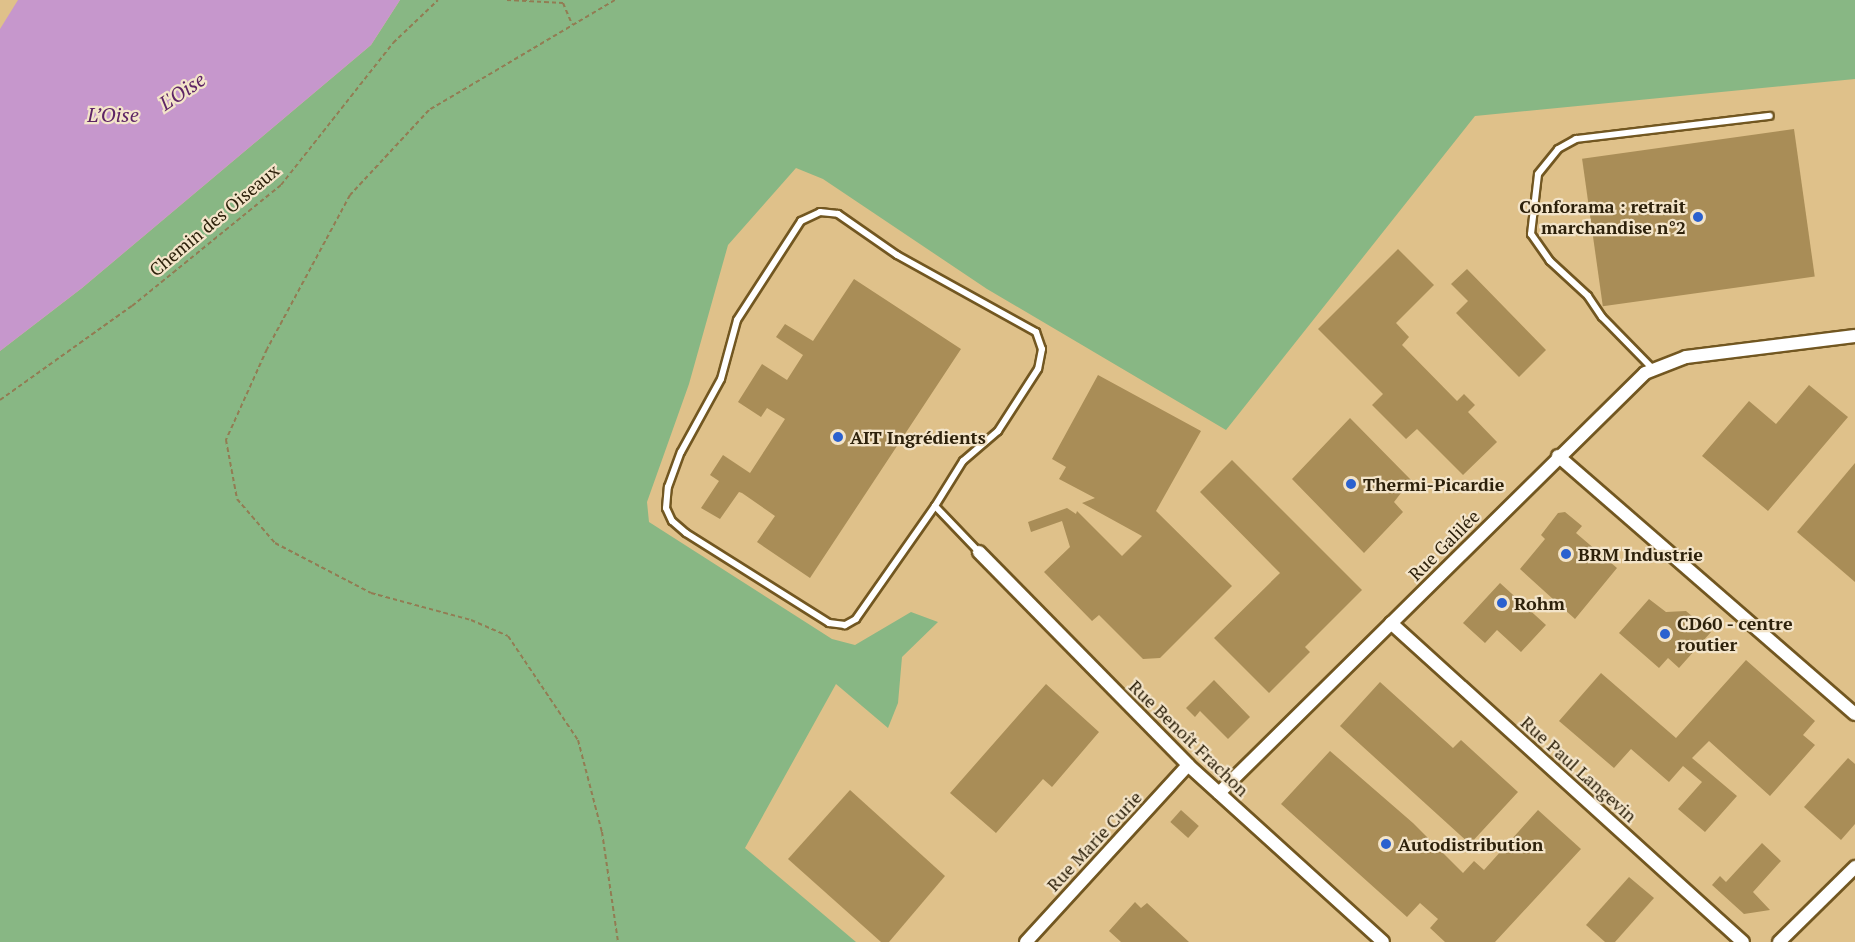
<!DOCTYPE html>
<html>
<head>
<meta charset="utf-8">
<style>
	body { margin:0 }
	#map { position:relative; width:1855px; height:942px; overflow:hidden; background:#dfc18a; font-family:"PT Serif",serif }
	div>[style] { position:absolute }
	.green>* { inset:0; background:#88b784 }
	.water>* { inset:0; background:#c697cc }
	.building>* { inset:0; background:#a98d57; transform-origin:0 0 }
	.path>* { height:2px; margin-top:-1px; transform-origin:0; background:repeating-linear-gradient(90deg,#927c53 0 4.5px,transparent 0 7.5px) }
	.roads { filter:drop-shadow(2px 0 #725721) drop-shadow(-2px 0 #725721) drop-shadow(0 2px #725721) drop-shadow(0 -2px #725721) }
	.service>* { height:6px; margin:-3px; padding:0 3px; transform-origin:3px; border-radius:3px; background:#fff }
	.minor>* { height:12px; margin:-6px; padding:0 6px; transform-origin:6px; border-radius:6px; background:#fff }
	.dots>* { width:16px; height:16px; translate:-50% -50%; box-sizing:border-box; border:3px solid #f3e4c9; border-radius:50% }
	span { translate:-50% -50%; white-space:nowrap; text-align:center; line-height:1.15; -webkit-text-stroke:4.5px #f3e4c9; paint-order:stroke }
	.poi-label { font-size:18px; color:#2d210b; font-weight:700 }
	.right { translate:-100% -50%; text-align:right }
	.left { translate:0 -50%; text-align:left }
	.street-label { font-size:18px; color:#2d210b }
	.water-label { font-size:20px; color:#5d2465; font-style:italic }
</style>
</head>
<body>
<div id="map">
	<div class="green">
		<i style="clip-path:polygon(400px 0,1855px 0,1855px 79px,1475px 116px,1226px 430px,987px 289px,823px 179px,796px 168px,728px 245px,689px 384px,647px 502px,649px 522px,832px 639px,855px 645px,911px 612px,938px 622px,902px 657px,898px 703px,888px 728px,836px 684px,745px 848px,856px 942px,0 942px,0 351px,82px 288px,371px 45px)"></i>
	</div>
	<div class="water">
		<i style="clip-path:polygon(18px 0,400px 0,371px 45px,82px 288px,0 351px,0 29px)"></i>
	</div>
	<div class="building">
		<i style="left:1794px;top:129px;width:149px;height:214px;rotate:82deg"></i>
		<i style="clip-path:polygon(1398px 249px,1434px 285px,1396px 323px,1409px 337px,1402px 345px,1457px 401px,1464px 394px,1475px 405px,1468px 412px,1497px 442px,1463px 475px,1417px 429px,1406px 439px,1372px 405px,1383px 394px,1318px 329px)"></i>
		<i style="clip-path:polygon(1467px 269px,1546px 350px,1519px 377px,1456px 313px,1468px 301px,1451px 284px)"></i>
		<i style="clip-path:polygon(854px 279px,961px 349px,810px 578px,757px 542px,775px 516px,742px 493px,739px 492px,720px 519px,701px 508px,719px 481px,710px 475px,723px 455px,750px 473px,785px 419px,767px 408px,761px 417px,738px 402px,762px 364px,787px 380px,803px 355px,776px 337px,785px 324px,813px 341px)"></i>
		<i style="clip-path:polygon(1098px 375px,1201px 431px,1156px 511px,1232px 586px,1160px 658px,1143px 659px,1099px 615px,1092px 621px,1044px 572px,1070px 547px,1062px 521px,1031px 532px,1028px 522px,1067px 508px,1076px 514px,1077px 511px,1122px 556px,1142px 536px,1082px 503px,1095px 498px,1059px 479px,1066px 467px,1052px 459px)"></i>
		<i style="clip-path:polygon(1809px 385px,1848px 417px,1768px 511px,1702px 456px,1749px 401px,1776px 424px)"></i>
		<i style="clip-path:polygon(1350px 418px,1411px 480px,1394px 502px,1403px 512px,1364px 553px,1292px 479px)"></i>
		<i style="clip-path:polygon(1232px 460px,1362px 590px,1305px 647px,1310px 652px,1269px 693px,1214px 638px,1280px 573px,1200px 492px)"></i>
		<i style="clip-path:polygon(1855px 463px,1855px 582px,1797px 532px)"></i>
		<i style="clip-path:polygon(1565px 512px,1582px 526px,1576px 533px,1617px 568px,1575px 619px,1520px 569px,1545px 539px,1541px 535px,1558px 513px)"></i>
		<i style="clip-path:polygon(1500px 583px,1546px 625px,1521px 652px,1497px 630px,1485px 643px,1463px 623px)"></i>
		<i style="clip-path:polygon(1649px 599px,1666px 612px,1686px 611px,1711px 632px,1679px 668px,1668px 658px,1659px 668px,1619px 633px)"></i>
		<i style="clip-path:polygon(1746px 660px,1815px 721px,1803px 735px,1815px 745px,1770px 796px,1709px 741px,1692px 758px,1737px 796px,1705px 832px,1678px 809px,1702px 782px,1683px 766px,1669px 782px,1631px 749px,1614px 768px,1559px 721px,1601px 673px,1676px 738px)"></i>
		<i style="clip-path:polygon(1214px 680px,1250px 717px,1228px 739px,1200px 711px,1195px 717px,1186px 708px)"></i>
		<i style="clip-path:polygon(1380px 682px,1453px 748px,1461px 740px,1518px 792px,1470px 844px,1340px 726px)"></i>
		<i style="clip-path:polygon(1046px 684px,1099px 732px,1052px 787px,1043px 779px,996px 833px,950px 793px)"></i>
		<i style="clip-path:polygon(1330px 751px,1413px 823px,1463px 873px,1474px 861px,1484px 870px,1538px 810px,1581px 849px,1495px 942px,1445px 942px,1430px 928px,1438px 919px,1420px 903px,1407px 917px,1281px 804px)"></i>
		<i style="clip-path:polygon(1848px 758px,1855px 764px,1855px 824px,1841px 840px,1804px 807px)"></i>
		<i style="clip-path:polygon(850px 790px,945px 876px,889px 942px,881px 942px,788px 859px)"></i>
		<i style="left:1181px;top:810px;width:24px;height:16px;rotate:42deg"></i>
		<i style="clip-path:polygon(1762px 843px,1781px 861px,1753px 892px,1770px 910px,1744px 914px,1712px 885px,1720px 876px,1726px 882px)"></i>
		<i style="clip-path:polygon(1629px 877px,1654px 898px,1615px 942px,1605px 942px,1586px 925px)"></i>
		<i style="clip-path:polygon(1135px 902px,1141px 908px,1147px 903px,1189px 942px,1121px 942px,1109px 931px)"></i>
	</div>
	<div class="path">
		<i style="left:507px;top:0;width:56px;rotate:3.1deg"></i>
		<i style="left:563px;top:3px;width:23px;rotate:67deg"></i>
		<i style="left:615px;top:0;width:216px;rotate:149.4deg"></i>
		<i style="left:429px;top:110px;width:116px;rotate:132.9deg"></i>
		<i style="left:350px;top:195px;width:175px;rotate:118.3deg"></i>
		<i style="left:267px;top:349px;width:100px;rotate:114.3deg"></i>
		<i style="left:226px;top:440px;width:60px;rotate:79.4deg"></i>
		<i style="left:237px;top:499px;width:58px;rotate:49.2deg"></i>
		<i style="left:275px;top:543px;width:108px;rotate:27.5deg"></i>
		<i style="left:371px;top:593px;width:104px;rotate:15.1deg"></i>
		<i style="left:471px;top:620px;width:40px;rotate:23.4deg"></i>
		<i style="left:508px;top:636px;width:125px;rotate:56.1deg"></i>
		<i style="left:578px;top:740px;width:95px;rotate:75.4deg"></i>
		<i style="left:602px;top:832px;width:111px;rotate:81.7deg"></i>
		<i style="left:0;top:400px;width:162px;rotate:-35.5deg"></i>
		<i style="left:132px;top:306px;width:192px;rotate:-39.1deg"></i>
		<i style="left:281px;top:185px;width:181px;rotate:-51.7deg"></i>
		<i style="left:393px;top:43px;width:62px;rotate:-43.7deg"></i>
	</div>
	<div class="roads">
		<div class="service">
			<i style="left:1652px;top:368px;width:71px;rotate:-134.4deg"></i>
			<i style="left:1602px;top:317px;width:25px;rotate:-124deg"></i>
			<i style="left:1588px;top:296px;width:52px;rotate:-137.4deg"></i>
			<i style="left:1550px;top:261px;width:33px;rotate:-125deg"></i>
			<i style="left:1531px;top:234px;width:60px;rotate:-83.3deg"></i>
			<i style="left:1538px;top:174px;width:32px;rotate:-51deg"></i>
			<i style="left:1558px;top:149px;width:21px;rotate:-29deg"></i>
			<i style="left:1576px;top:139px;width:195px;rotate:-6.8deg"></i>
			<i style="left:935px;top:506px;width:138px;rotate:125deg"></i>
			<i style="left:856px;top:619px;width:13px;rotate:151deg"></i>
			<i style="left:845px;top:625px;width:16px;rotate:-173deg"></i>
			<i style="left:829px;top:623px;width:169px;rotate:-147.8deg"></i>
			<i style="left:686px;top:533px;width:18px;rotate:-139deg"></i>
			<i style="left:672px;top:521px;width:14px;rotate:-115deg"></i>
			<i style="left:666px;top:508px;width:21px;rotate:-85deg"></i>
			<i style="left:668px;top:487px;width:37px;rotate:-70deg"></i>
			<i style="left:681px;top:452px;width:83px;rotate:-61.3deg"></i>
			<i style="left:721px;top:379px;width:61px;rotate:-74.8deg"></i>
			<i style="left:737px;top:320px;width:118px;rotate:-57.1deg"></i>
			<i style="left:801px;top:221px;width:21px;rotate:-25deg"></i>
			<i style="left:820px;top:212px;width:18px;rotate:6deg"></i>
			<i style="left:838px;top:214px;width:72px;rotate:34.8deg"></i>
			<i style="left:897px;top:255px;width:159px;rotate:29deg"></i>
			<i style="left:1036px;top:332px;width:18px;rotate:71deg"></i>
			<i style="left:1042px;top:349px;width:20px;rotate:101deg"></i>
			<i style="left:1038px;top:369px;width:74px;rotate:122.8deg"></i>
			<i style="left:998px;top:431px;width:46px;rotate:139.4deg"></i>
			<i style="left:963px;top:461px;width:53px;rotate:121.9deg"></i>
			<i style="left:935px;top:506px;width:64px;rotate:46.3deg"></i>
		</div>
		<div class="minor">
			<i style="left:1558px;top:456px;width:393px;rotate:41deg"></i>
			<i style="left:979px;top:552px;width:298px;rotate:45.5deg"></i>
			<i style="left:1188px;top:765px;width:263px;rotate:42.2deg"></i>
			<i style="left:1391px;top:623px;width:475px;rotate:42.2deg"></i>
			<i style="left:1219px;top:793px;width:598px;rotate:-44.59deg"></i>
			<i style="left:1645px;top:373px;width:44px;rotate:-21.3deg"></i>
			<i style="left:1686px;top:357px;width:170px;rotate:-7.1deg"></i>
			<i style="left:1026px;top:942px;width:240px;rotate:-47.5deg"></i>
			<i style="left:1779px;top:942px;width:107px;rotate:-44.6deg"></i>
		</div>
	</div>
	<div class="dots">
		<i style="left:1698px;top:217px;background:#2b61cf"></i>
		<i style="left:838px;top:437px;background:#2b61cf"></i>
		<i style="left:1351px;top:484px;background:#2b61cf"></i>
		<i style="left:1566px;top:554px;background:#2b61cf"></i>
		<i style="left:1502px;top:603px;background:#2b61cf"></i>
		<i style="left:1665px;top:634px;background:#2b61cf"></i>
		<i style="left:1386px;top:844px;background:#2b61cf"></i>
	</div>
	<div class="poi-label">
		<span class="right" style="left:1686px;top:217px">Conforama : retrait<br>marchandise n°2</span>
		<span class="left" style="left:850px;top:437px">AIT Ingrédients</span>
		<span class="left" style="left:1363px;top:484px">Thermi-Picardie</span>
		<span class="left" style="left:1578px;top:554px">BRM Industrie</span>
		<span class="left" style="left:1514px;top:603px">Rohm</span>
		<span class="left" style="left:1677px;top:634px">CD60 - centre<br>routier</span>
		<span class="left" style="left:1398px;top:844px">Autodistribution</span>
	</div>
	<div class="street-label">
		<span style="left:214px;top:220px;rotate:-40deg">Chemin des Oiseaux</span>
		<span style="left:1444px;top:545px;rotate:-45deg">Rue Galilée</span>
		<span style="left:1189px;top:738px;rotate:44deg">Rue Benoît Frachon</span>
		<span style="left:1579px;top:769px;rotate:42deg">Rue Paul Langevin</span>
		<span style="left:1094px;top:841px;rotate:-47deg">Rue Marie Curie</span>
	</div>
	<div class="water-label">
		<span style="left:182px;top:91px;rotate:-34deg">L'Oise</span>
		<span style="left:113px;top:114px">L’Oise</span>
	</div>
</div>
</body>
</html>
